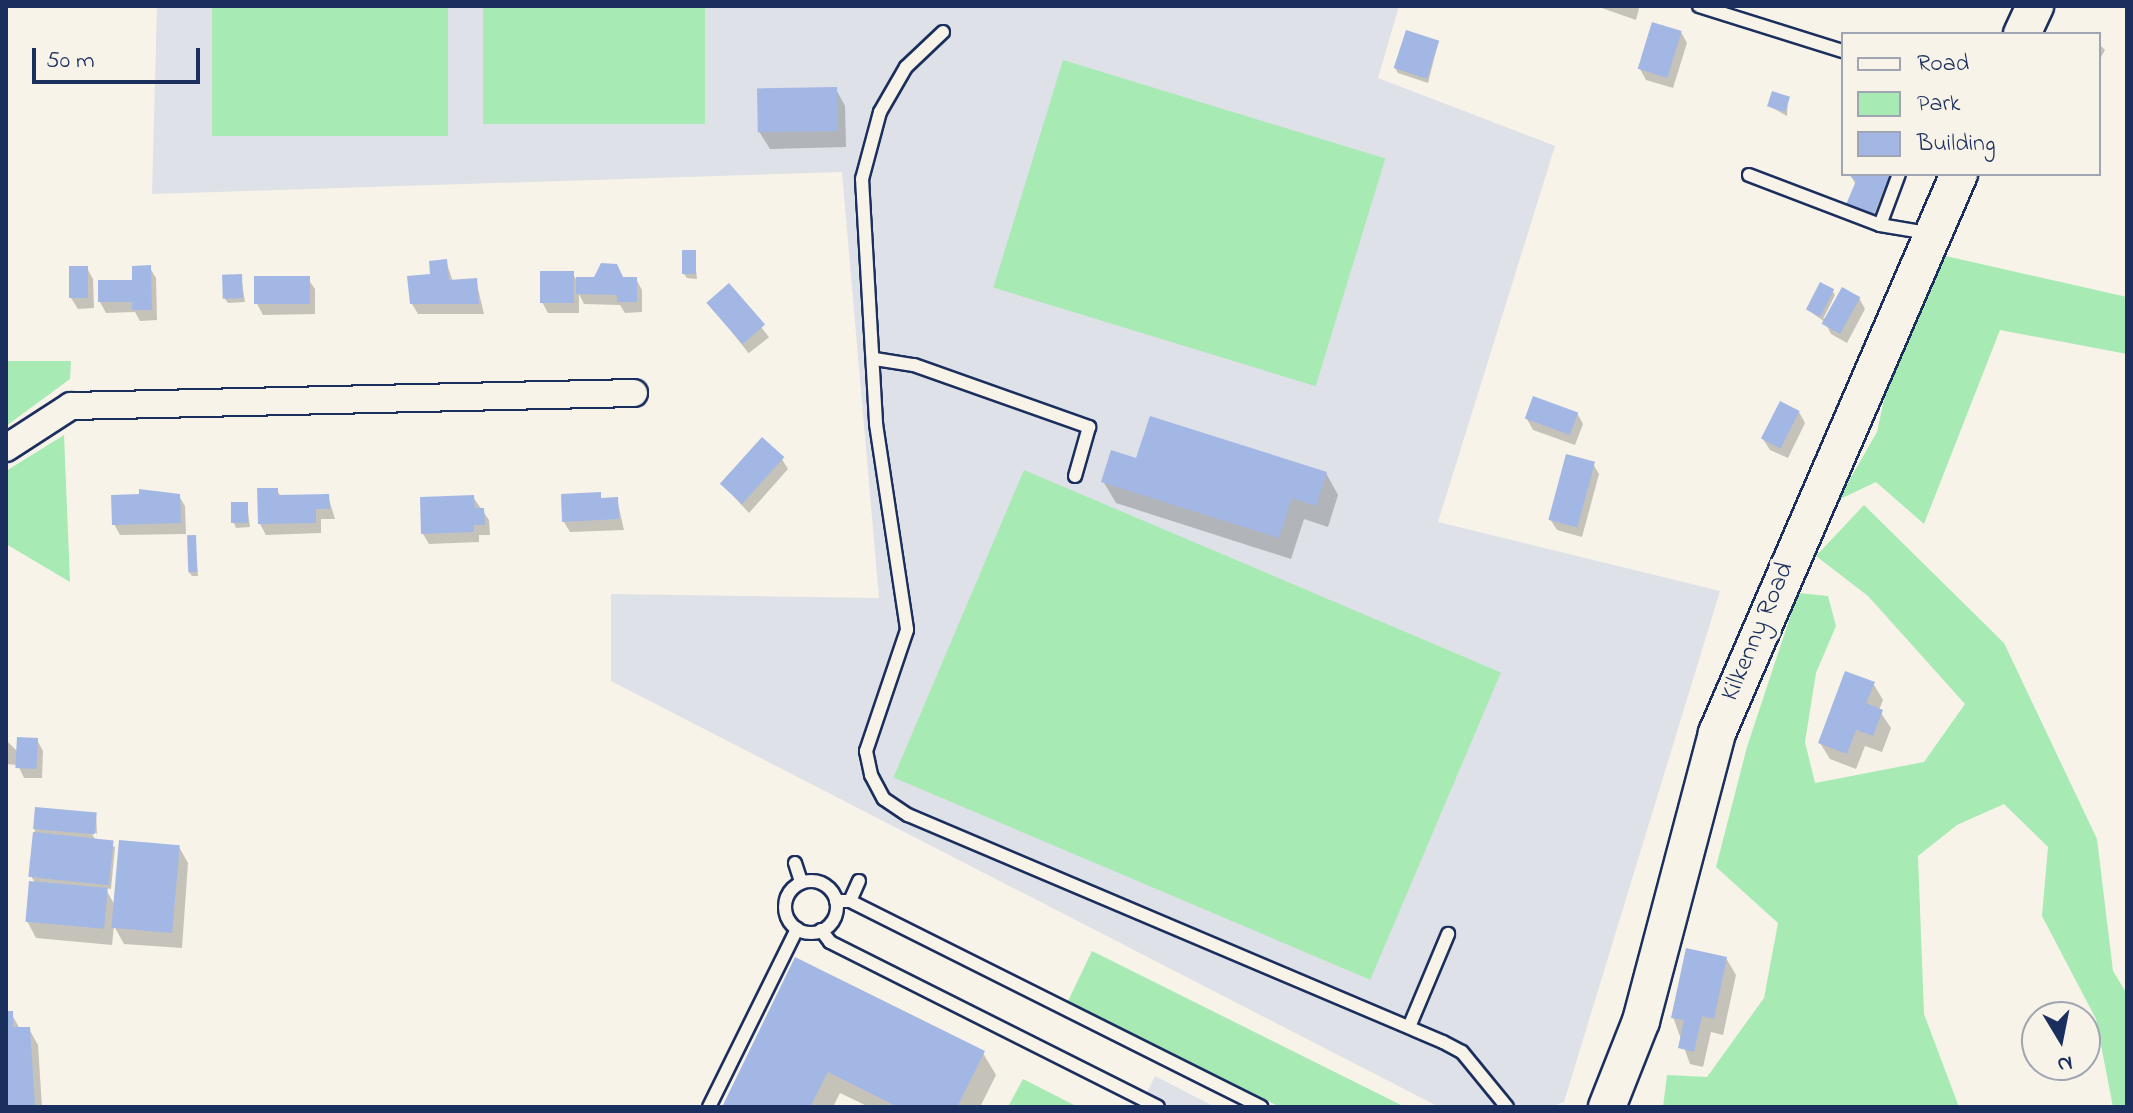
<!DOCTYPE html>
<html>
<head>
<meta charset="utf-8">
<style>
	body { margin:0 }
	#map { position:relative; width:2133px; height:1113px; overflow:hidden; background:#f7f3e8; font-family:"Indie Flower",sans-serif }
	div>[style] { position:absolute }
	.built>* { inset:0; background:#dee1e7 }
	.green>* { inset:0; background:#a7eab4; transform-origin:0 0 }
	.shadow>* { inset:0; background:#0003; transform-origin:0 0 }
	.building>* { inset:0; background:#a3b7e5; transform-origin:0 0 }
	.roads { filter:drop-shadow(2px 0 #1b2f5e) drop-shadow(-2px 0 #1b2f5e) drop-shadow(0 2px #1b2f5e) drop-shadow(0 -2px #1b2f5e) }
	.lane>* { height:12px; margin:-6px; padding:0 6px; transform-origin:6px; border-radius:6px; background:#f7f3e8 }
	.lane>.ring { margin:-6px; padding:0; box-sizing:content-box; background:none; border:12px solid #f7f3e8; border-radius:50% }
	.street>* { height:26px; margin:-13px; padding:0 13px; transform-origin:13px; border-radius:13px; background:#f7f3e8 }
	.secondary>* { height:36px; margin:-18px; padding:0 18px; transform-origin:18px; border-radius:18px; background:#f7f3e8 }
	span { translate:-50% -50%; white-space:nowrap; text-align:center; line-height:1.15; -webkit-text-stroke:7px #f7f3e8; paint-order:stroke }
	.street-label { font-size:26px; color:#1b2f5e }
	.frame { position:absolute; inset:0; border:8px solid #1b2f5e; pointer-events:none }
	.legend { position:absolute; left:1841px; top:32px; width:260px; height:144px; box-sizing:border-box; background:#f7f3e8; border:2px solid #9fa5b1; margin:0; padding:10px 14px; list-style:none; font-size:24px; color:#1b2f5e }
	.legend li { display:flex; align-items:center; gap:16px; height:40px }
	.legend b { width:40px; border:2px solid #9fa5b1 }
	.north { position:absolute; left:2021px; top:1001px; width:80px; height:80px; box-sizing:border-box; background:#f7f3e8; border:2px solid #9fa5b1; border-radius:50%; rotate:170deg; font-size:22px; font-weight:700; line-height:32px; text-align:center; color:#1b2f5e }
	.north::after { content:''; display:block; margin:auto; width:28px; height:36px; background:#1b2f5e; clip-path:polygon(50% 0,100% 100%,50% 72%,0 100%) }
	.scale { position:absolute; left:32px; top:48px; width:168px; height:36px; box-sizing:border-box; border:4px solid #1b2f5e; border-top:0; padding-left:10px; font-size:24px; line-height:28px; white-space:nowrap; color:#1b2f5e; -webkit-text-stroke:6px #f7f3e8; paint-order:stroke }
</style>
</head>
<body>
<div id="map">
	<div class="built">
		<i style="clip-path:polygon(157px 6px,1399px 6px,1378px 78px,1555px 146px,1438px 522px,1720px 591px,1564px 1102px,1550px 1107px,1439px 1107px,611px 681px,611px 594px,879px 598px,842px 172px,152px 194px)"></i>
		<i style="clip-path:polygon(1155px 1076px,1215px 1107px,1140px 1107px)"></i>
	</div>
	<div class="green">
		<i style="left:212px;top:6px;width:236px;height:130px"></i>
		<i style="left:483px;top:6px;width:222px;height:118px"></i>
		<i style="left:1063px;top:60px;width:337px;height:238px;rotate:17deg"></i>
		<i style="clip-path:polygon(1941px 255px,2127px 297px,2127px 354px,2000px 330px,1924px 524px,1876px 482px,1838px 500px,1877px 432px,1893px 358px)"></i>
		<i style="clip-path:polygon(6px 361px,71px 361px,70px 379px,6px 426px)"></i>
		<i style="clip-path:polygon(64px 435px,70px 582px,6px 544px,6px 471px)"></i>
		<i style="left:1024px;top:470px;width:518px;height:334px;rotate:23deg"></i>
		<i style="clip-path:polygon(1864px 505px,2004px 643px,2097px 839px,2113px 971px,2127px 994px,2127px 1107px,2113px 1107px,2096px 1019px,2042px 916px,2048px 847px,2004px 804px,1957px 825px,1918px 856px,1924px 1014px,1959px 1107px,1663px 1107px,1667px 1075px,1707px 1077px,1764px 998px,1778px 923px,1716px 867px,1747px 747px,1798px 593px,1828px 596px,1836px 626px,1816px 673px,1805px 742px,1815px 783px,1924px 762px,1965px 704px,1868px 596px,1816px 556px)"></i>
		<i style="clip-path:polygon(1092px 951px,1405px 1107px,1280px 1107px,1068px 1001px)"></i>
		<i style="clip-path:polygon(1023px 1079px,1078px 1107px,1008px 1107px)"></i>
	</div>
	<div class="shadow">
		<i style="clip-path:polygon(1596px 6px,1637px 6px,1639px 9px,1636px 20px)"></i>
		<i style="clip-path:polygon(1681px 32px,1687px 43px,1673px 88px,1646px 80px,1640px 69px)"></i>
		<i style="clip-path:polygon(1438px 43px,1428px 83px,1398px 73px,1395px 68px)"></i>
		<i style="clip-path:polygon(2099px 44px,2105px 50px,2099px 61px)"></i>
		<i style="clip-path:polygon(836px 89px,845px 106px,846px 147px,770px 149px,760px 133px,759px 92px)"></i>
		<i style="clip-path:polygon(1788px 99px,1787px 116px,1769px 106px)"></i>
		<i style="clip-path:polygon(1850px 174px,1892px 174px,1897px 183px,1878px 227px)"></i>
		<i style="clip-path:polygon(694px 252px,697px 279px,687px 278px,684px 274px)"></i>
		<i style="clip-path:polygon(446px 261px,453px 282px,476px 280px,484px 314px,418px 314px,412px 304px)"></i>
		<i style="clip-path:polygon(87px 268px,93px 279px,94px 308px,78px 309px,71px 298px)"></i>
		<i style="clip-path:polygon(150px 268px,156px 278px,157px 320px,140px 321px,135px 312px,106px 313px,100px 302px)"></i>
		<i style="clip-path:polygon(572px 273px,576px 279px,636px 279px,642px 290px,642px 312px,625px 313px,620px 305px,584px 304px,579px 294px,579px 313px,548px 313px,542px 302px)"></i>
		<i style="clip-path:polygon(241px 277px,245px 302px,228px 303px,225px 299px)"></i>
		<i style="clip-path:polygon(308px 279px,315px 289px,315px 314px,263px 315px,257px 304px)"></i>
		<i style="left:729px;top:286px;width:65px;height:26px;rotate:52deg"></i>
		<i style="clip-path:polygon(1832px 290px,1835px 295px,1823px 319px,1859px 298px,1865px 309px,1847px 343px,1831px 334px,1825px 322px,1808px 310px)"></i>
		<i style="clip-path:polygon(1799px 412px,1805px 423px,1788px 458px,1770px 450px,1763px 439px)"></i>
		<i style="clip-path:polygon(1577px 413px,1583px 424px,1575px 445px,1533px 430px,1527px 419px)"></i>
		<i style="clip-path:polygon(782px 459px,788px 469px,749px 513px,722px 484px)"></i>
		<i style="clip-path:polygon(1138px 461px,1326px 473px,1338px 495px,1328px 527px,1304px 519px,1291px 559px,1116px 503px,1103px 481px)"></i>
		<i style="clip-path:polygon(1593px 464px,1599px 474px,1582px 537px,1557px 530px,1550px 519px)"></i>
		<i style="clip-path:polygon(277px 490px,281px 497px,328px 496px,335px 519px,321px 519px,321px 533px,266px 535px,260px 524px)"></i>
		<i style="clip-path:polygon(179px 496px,185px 506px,186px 534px,120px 535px,114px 524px)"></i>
		<i style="clip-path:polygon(473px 497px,489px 520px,490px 535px,479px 535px,479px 542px,429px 544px,423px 534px)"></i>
		<i style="clip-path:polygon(617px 499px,624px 530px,570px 532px,564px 522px)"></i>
		<i style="clip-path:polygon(247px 504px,250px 527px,236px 528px,234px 523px)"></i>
		<i style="clip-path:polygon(195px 537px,198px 576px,192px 576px,189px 572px)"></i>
		<i style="clip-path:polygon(1873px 683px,1883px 700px,1879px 710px,1891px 728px,1882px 752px,1865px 746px,1856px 769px,1830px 759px,1820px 743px)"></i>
		<i style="clip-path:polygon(6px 740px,18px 752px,37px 740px,43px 751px,42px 778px,24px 778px,18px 765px,6px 764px)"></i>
		<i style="clip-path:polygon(96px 814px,97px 834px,88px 827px,96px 841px,115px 847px,111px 889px,105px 888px,116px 907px,179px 847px,188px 863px,182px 948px,124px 944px,114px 926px,112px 945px,36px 938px,27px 921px,35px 883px,31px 876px,35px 829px)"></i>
		<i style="clip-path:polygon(1726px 958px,1736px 975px,1723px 1035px,1711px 1032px,1703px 1067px,1690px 1064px,1673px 1017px)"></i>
		<i style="clip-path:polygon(796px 960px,983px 1053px,996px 1075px,980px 1107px,869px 1107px,840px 1093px,833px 1107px,724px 1107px)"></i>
		<i style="clip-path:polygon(6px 1013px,11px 1013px,20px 1029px,29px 1029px,38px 1045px,42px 1107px,6px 1107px)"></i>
	</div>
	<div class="building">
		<i style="left:1652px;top:22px;width:31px;height:49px;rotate:17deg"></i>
		<i style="left:1406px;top:30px;width:35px;height:40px;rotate:18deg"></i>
		<i style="left:837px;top:87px;width:44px;height:80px;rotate:89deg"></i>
		<i style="left:1772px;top:91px;width:19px;height:16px;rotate:18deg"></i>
		<i style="clip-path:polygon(1848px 174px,1890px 174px,1872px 218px,1845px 207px,1856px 181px)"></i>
		<i style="left:682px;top:250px;width:14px;height:24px"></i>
		<i style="clip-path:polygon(447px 259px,449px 280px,477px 278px,479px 304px,410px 304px,407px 276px,430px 274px,429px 261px)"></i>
		<i style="clip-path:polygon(601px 263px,617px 264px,623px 277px,637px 277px,637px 302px,617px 302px,617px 295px,576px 294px,576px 277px,594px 277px)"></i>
		<i style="clip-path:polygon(151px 265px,152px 310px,132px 310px,132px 302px,98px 302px,98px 280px,132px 280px,132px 266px)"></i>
		<i style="left:69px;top:266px;width:19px;height:32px"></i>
		<i style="left:540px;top:271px;width:34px;height:32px"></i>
		<i style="left:242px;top:274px;width:24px;height:20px;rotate:88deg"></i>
		<i style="left:310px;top:276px;width:28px;height:56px;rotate:90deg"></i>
		<i style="left:1820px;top:282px;width:16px;height:31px;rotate:27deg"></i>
		<i style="left:729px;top:283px;width:55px;height:30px;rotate:49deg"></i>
		<i style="left:1842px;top:287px;width:21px;height:42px;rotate:29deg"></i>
		<i style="left:1533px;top:396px;width:48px;height:24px;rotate:20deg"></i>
		<i style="left:1780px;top:401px;width:22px;height:42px;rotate:27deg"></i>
		<i style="clip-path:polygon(1150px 416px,1327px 472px,1316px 506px,1292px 498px,1279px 538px,1101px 482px,1111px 450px,1136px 458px)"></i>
		<i style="left:762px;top:437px;width:30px;height:63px;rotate:42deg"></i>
		<i style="left:1566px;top:454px;width:30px;height:68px;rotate:15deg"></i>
		<i style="clip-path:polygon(257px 488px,278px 488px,278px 495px,329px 494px,330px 509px,316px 509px,316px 523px,258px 524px)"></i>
		<i style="clip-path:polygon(139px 489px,180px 494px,181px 523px,112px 525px,111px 495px,139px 494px)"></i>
		<i style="clip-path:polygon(601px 492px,601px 498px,618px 497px,619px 519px,562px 522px,561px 494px)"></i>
		<i style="clip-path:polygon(474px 495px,475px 508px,484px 508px,485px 525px,474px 525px,474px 532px,421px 534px,420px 497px)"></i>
		<i style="left:231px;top:502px;width:17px;height:21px"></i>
		<i style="left:196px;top:535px;width:37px;height:9px;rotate:88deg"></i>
		<i style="clip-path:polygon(1845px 671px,1875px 682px,1866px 703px,1883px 710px,1873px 736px,1856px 730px,1847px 754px,1818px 743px)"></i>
		<i style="left:17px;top:737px;width:21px;height:31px;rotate:3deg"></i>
		<i style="left:35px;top:807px;width:62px;height:22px;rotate:5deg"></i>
		<i style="left:33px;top:832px;width:81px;height:45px;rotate:6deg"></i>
		<i style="left:119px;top:840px;width:61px;height:88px;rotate:5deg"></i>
		<i style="left:29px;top:881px;width:79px;height:41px;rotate:5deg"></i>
		<i style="clip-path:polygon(1686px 948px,1727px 957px,1714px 1019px,1702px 1016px,1694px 1052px,1678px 1048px,1684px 1020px,1671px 1018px)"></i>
		<i style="clip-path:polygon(795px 957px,985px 1051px,957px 1107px,898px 1107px,828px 1072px,810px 1107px,722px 1107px)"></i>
		<i style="clip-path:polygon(6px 1011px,13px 1011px,13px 1027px,30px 1027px,35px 1107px,6px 1107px)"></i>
	</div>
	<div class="roads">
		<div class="lane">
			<i style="left:1699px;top:6px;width:151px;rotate:17.4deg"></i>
			<i style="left:943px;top:32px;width:51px;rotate:136.6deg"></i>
			<i style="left:906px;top:67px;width:52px;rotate:120deg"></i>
			<i style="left:880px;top:112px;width:69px;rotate:105deg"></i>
			<i style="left:862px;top:179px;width:245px;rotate:86.7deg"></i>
			<i style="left:876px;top:424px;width:208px;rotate:81.4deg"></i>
			<i style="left:907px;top:630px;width:128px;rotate:108.7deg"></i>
			<i style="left:866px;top:751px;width:25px;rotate:78deg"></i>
			<i style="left:871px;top:775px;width:27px;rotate:62deg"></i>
			<i style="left:884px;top:799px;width:29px;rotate:34deg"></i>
			<i style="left:908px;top:815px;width:581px;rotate:22.99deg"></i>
			<i style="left:1443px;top:1042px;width:21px;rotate:28deg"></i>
			<i style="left:1462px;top:1052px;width:71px;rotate:50.7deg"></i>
			<i style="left:1749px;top:175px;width:140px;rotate:20.9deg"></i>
			<i style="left:1880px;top:225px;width:49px;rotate:9.5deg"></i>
			<i style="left:1880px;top:225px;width:54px;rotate:-69.6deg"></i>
			<i style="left:875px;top:359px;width:39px;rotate:9deg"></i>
			<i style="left:914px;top:365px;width:186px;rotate:19.5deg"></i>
			<i style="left:1089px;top:427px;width:51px;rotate:105.9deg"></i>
			<i style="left:795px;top:863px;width:20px;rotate:72deg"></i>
			<i class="ring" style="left:785px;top:881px;width:40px;height:40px"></i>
			<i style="left:836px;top:901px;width:14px"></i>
			<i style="left:850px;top:901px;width:460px;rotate:26.6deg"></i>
			<i style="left:850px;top:901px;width:22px;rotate:-66deg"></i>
			<i style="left:821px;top:930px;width:15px;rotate:53deg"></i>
			<i style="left:830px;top:942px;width:367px;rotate:26.7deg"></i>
			<i style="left:1409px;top:1027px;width:101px;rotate:-67.2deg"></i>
			<i style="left:709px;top:1107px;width:199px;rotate:-63.7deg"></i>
		</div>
		<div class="street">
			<i style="left:6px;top:448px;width:77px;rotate:-32.9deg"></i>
			<i style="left:71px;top:406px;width:563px;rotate:-1.32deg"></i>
		</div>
		<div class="secondary">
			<i style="left:2022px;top:34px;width:31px;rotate:-65deg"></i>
			<i style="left:1607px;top:1107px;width:92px;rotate:-68.4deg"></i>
			<i style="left:1641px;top:1021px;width:298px;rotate:-75.2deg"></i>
			<i style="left:1717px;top:733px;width:609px;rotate:-66.59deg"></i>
		</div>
	</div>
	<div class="street-label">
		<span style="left:1759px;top:632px;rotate:-67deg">Kilkenny Road</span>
	</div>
	<div class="frame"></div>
	<ul class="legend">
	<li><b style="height:10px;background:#f7f3e8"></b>Road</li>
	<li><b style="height:22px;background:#a7eab4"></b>Park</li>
	<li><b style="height:22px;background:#a3b7e5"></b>Building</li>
	</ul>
	<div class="north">N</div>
	<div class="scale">50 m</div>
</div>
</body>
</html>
